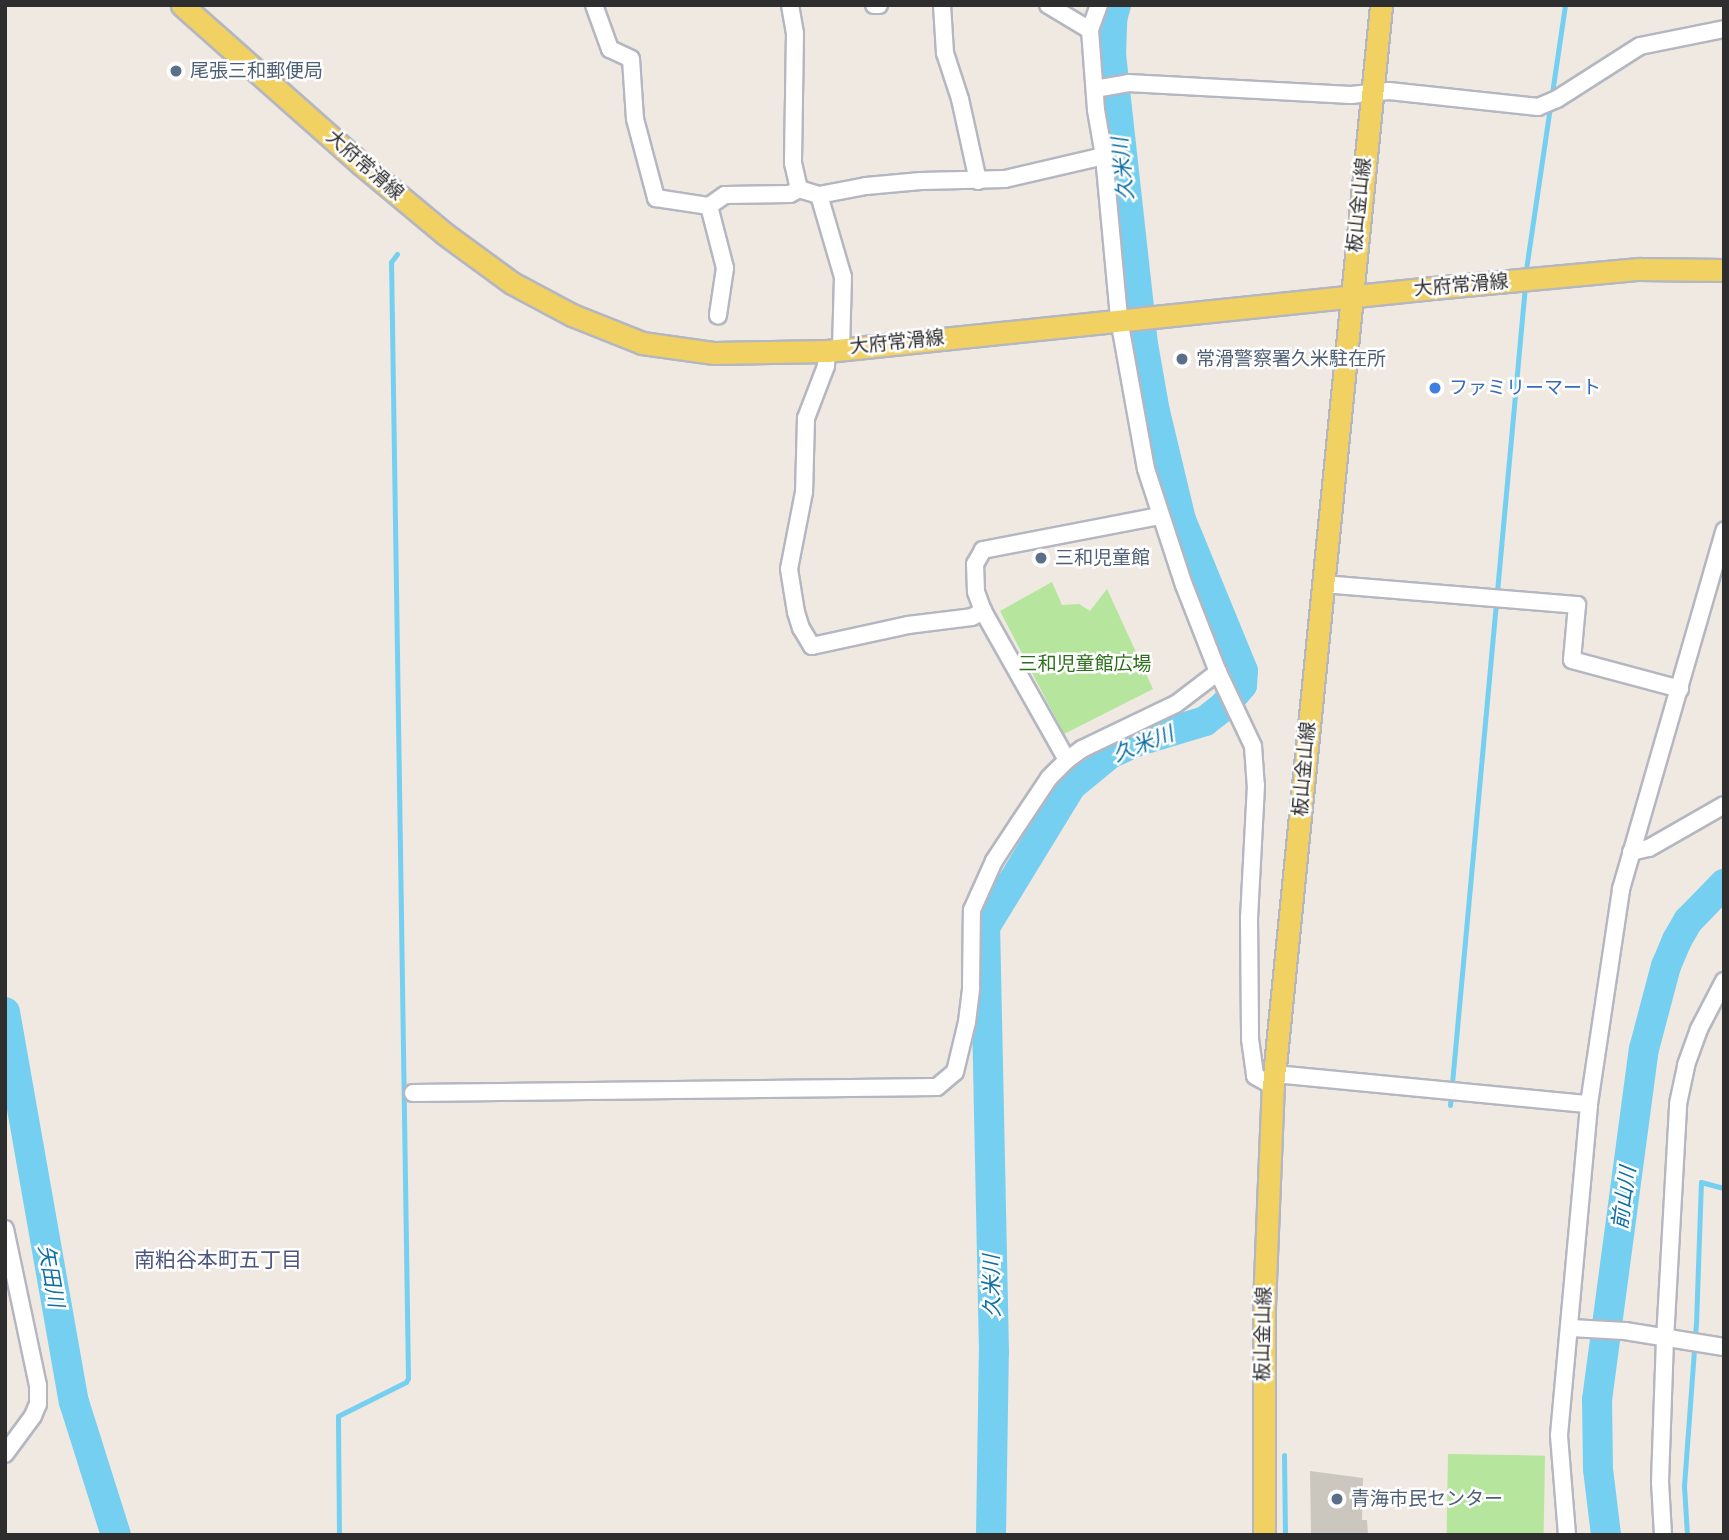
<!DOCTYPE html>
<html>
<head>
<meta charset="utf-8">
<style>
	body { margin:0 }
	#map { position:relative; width:1729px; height:1540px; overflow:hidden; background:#efe9e1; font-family:"DejaVu Sans","Noto Sans JP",sans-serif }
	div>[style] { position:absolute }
	.green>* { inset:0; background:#b6e59e; transform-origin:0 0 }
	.stream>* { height:5px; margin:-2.5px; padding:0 2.5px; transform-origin:2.5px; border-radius:2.5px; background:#75cff0 }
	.river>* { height:30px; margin:-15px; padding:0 15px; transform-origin:15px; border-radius:15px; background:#75cff0 }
	.building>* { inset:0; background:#cbc7bf }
	.roads { filter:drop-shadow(2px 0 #b4b7c1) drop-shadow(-2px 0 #b4b7c1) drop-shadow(0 2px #b4b7c1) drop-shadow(0 -2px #b4b7c1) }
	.minor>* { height:16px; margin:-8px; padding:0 8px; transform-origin:8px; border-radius:8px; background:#fff }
	.major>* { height:21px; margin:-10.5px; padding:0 10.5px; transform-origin:10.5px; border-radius:10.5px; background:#f2d163 }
	.dots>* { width:19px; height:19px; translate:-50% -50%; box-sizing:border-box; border:4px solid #fff; border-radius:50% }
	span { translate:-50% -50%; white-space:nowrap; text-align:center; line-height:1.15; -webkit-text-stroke:5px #fff; paint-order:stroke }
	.service-label { font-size:19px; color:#4e5e75 }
	.left { translate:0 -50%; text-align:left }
	.street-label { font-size:19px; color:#2e2e2e }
	.shop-label { font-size:19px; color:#366cbe }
	.park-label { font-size:19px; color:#2c6e1b }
	.water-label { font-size:21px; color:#0d6fa3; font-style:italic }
	.neighbourhood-label { font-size:21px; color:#4d5680 }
	.frame { position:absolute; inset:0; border:7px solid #2e2e2e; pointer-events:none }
</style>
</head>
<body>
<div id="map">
	<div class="green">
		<i style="clip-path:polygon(1052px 582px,1062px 605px,1079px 604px,1090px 611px,1107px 589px,1153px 689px,1064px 734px,1000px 611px)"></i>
		<i style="left:1448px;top:1454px;width:97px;height:81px;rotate:1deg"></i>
	</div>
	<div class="stream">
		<i style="left:1525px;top:276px;width:274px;rotate:-81.6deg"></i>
		<i style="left:1450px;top:1105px;width:823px;rotate:-84.77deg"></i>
		<i style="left:1284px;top:1455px;width:80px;rotate:89.3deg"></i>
		<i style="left:339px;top:1535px;width:119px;rotate:-90.5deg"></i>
		<i style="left:338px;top:1416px;width:76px;rotate:-26.6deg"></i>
		<i style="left:406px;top:1382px;width:4px;rotate:-63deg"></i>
		<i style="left:408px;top:1378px;width:1116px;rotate:-90.87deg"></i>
		<i style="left:391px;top:262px;width:10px;rotate:-53deg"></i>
		<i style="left:1687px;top:1535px;width:49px;rotate:-93.5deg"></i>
		<i style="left:1684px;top:1486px;width:162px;rotate:-85.8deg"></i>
		<i style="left:1696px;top:1324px;width:142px;rotate:-88deg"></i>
		<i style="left:1701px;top:1182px;width:24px;rotate:15deg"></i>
	</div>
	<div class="river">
		<i style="left:5px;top:1012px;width:396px;rotate:80deg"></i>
		<i style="left:74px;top:1402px;width:139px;rotate:72.5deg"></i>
		<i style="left:991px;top:1535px;width:183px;rotate:-89.1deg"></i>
		<i style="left:994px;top:1352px;width:425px;rotate:-91.2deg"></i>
		<i style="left:985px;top:927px;width:165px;rotate:-58.6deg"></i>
		<i style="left:1071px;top:786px;width:50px;rotate:-39.4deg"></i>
		<i style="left:1110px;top:754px;width:29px;rotate:-25deg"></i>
		<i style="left:1136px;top:742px;width:72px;rotate:-16.9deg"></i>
		<i style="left:1205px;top:721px;width:23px;rotate:-38deg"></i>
		<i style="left:1223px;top:707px;width:29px;rotate:-49deg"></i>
		<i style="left:1242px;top:685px;width:14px;rotate:-86deg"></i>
		<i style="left:1243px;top:671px;width:163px;rotate:-112.3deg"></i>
		<i style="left:1181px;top:520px;width:111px;rotate:-103.5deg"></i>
		<i style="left:1155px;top:412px;width:69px;rotate:-100deg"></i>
		<i style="left:1143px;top:344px;width:290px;rotate:-96.3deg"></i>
		<i style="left:1111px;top:56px;width:37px;rotate:-88deg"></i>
		<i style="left:1112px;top:19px;width:15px;rotate:-74deg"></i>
		<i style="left:1606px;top:1535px;width:66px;rotate:-96.9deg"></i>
		<i style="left:1598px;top:1469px;width:69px;rotate:-90.8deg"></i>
		<i style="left:1597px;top:1400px;width:354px;rotate:-82.4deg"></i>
		<i style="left:1644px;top:1049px;width:86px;rotate:-75.2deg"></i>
		<i style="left:1666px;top:966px;width:28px;rotate:-67deg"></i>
		<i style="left:1677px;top:940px;width:22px;rotate:-60deg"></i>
		<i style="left:1688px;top:921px;width:52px;rotate:-45.8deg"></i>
	</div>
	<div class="building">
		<i style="clip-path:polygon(1310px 1471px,1363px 1478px,1362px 1520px,1367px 1520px,1368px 1535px,1311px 1535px)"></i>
	</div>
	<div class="roads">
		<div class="minor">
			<i style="left:594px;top:5px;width:47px;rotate:70deg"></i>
			<i style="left:610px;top:49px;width:23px;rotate:25deg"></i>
			<i style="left:631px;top:59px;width:60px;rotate:86.2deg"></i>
			<i style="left:635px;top:119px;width:82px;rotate:75.1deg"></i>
			<i style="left:656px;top:198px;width:54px;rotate:8.6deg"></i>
			<i style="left:709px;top:206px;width:64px;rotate:75.5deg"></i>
			<i style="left:725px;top:268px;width:48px;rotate:98.5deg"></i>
			<i style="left:790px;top:5px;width:28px;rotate:80deg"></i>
			<i style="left:795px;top:33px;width:130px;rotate:90.9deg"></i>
			<i style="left:793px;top:163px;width:27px;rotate:77deg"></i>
			<i style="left:799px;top:189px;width:21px;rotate:17deg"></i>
			<i style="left:819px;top:195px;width:48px;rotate:-10.8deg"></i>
			<i style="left:866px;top:186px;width:55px;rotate:-5.2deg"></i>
			<i style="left:921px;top:181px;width:84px;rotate:-1.4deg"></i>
			<i style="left:1005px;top:179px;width:102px;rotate:-13.1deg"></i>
			<i style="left:874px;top:5px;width:5px"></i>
			<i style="left:942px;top:5px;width:48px;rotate:86.4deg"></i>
			<i style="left:945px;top:53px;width:48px;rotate:71.9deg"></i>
			<i style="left:960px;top:99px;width:84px;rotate:77.6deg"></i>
			<i style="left:1048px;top:5px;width:49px;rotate:30.8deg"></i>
			<i style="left:1099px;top:5px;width:27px;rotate:110deg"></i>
			<i style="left:1090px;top:30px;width:80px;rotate:85.7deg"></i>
			<i style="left:1096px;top:110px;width:47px;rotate:80.1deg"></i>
			<i style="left:1104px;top:156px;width:164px;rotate:84.7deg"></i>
			<i style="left:1119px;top:319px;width:152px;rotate:79.8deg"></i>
			<i style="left:1146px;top:469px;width:122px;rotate:71.9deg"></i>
			<i style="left:1184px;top:585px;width:93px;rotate:68.7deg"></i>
			<i style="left:1218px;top:672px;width:82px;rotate:64.7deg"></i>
			<i style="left:1253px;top:746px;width:39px;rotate:86deg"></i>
			<i style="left:1256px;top:785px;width:132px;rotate:93deg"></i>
			<i style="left:1249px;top:917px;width:122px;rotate:89.5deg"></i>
			<i style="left:1250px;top:1039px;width:37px;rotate:82deg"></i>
			<i style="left:1255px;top:1076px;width:21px;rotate:29deg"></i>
			<i style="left:1095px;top:89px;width:34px;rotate:-10deg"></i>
			<i style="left:1128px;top:83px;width:223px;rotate:3.1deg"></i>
			<i style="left:1351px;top:95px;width:38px;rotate:-6deg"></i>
			<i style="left:1389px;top:91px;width:150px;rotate:6.1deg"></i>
			<i style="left:1538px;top:107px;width:21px;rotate:-23deg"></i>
			<i style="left:1557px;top:99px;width:98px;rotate:-32.6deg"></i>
			<i style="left:1640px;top:46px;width:86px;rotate:-11.4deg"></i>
			<i style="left:819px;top:195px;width:85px;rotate:73.7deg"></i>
			<i style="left:843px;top:277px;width:70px;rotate:91.6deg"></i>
			<i style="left:709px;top:206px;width:19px;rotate:-35deg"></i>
			<i style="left:725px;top:195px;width:65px;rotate:-0.9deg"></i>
			<i style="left:790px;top:194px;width:10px;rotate:-29deg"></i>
			<i style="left:827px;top:351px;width:15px;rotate:94deg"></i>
			<i style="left:826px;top:366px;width:56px;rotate:111deg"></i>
			<i style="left:806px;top:418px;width:74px;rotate:91.5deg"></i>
			<i style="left:804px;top:492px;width:78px;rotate:101deg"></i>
			<i style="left:789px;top:569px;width:44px;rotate:80.8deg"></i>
			<i style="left:796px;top:612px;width:17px;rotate:73deg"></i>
			<i style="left:801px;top:628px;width:21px;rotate:59deg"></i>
			<i style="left:812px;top:646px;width:98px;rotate:-12.3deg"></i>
			<i style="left:908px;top:625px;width:64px;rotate:-7.1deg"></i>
			<i style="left:972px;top:617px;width:13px;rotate:-29deg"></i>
			<i style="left:983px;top:611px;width:20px;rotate:-110deg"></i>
			<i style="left:976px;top:592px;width:28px;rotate:-92deg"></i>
			<i style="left:975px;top:564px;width:16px;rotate:-60deg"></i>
			<i style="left:983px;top:550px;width:179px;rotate:-10.9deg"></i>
			<i style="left:1322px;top:584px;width:256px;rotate:4.7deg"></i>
			<i style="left:1577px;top:605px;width:55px;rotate:95.2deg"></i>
			<i style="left:1572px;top:660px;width:112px;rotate:15deg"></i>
			<i style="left:983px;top:611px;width:171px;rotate:60.6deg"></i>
			<i style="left:1631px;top:852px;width:18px;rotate:-13deg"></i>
			<i style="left:1649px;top:848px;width:86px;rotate:-29.8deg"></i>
			<i style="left:1275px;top:1074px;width:315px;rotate:5.5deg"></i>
			<i style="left:413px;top:1093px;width:524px;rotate:-0.66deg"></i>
			<i style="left:937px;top:1087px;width:23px;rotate:-40deg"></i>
			<i style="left:955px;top:1072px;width:51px;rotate:-76.5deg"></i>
			<i style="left:967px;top:1022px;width:35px;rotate:-83deg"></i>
			<i style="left:971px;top:987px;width:77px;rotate:-89.3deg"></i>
			<i style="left:972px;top:910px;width:54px;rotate:-65.8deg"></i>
			<i style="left:994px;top:861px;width:45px;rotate:-56.7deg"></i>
			<i style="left:1019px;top:823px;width:54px;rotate:-56.3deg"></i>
			<i style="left:1049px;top:778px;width:25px;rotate:-45deg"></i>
			<i style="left:1067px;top:760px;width:19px;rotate:-36deg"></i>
			<i style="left:1082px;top:749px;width:104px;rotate:-25.6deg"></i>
			<i style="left:1176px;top:704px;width:53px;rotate:-37.3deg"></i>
			<i style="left:5px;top:1229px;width:159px;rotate:78.1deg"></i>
			<i style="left:38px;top:1385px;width:19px;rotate:90deg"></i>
			<i style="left:38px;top:1404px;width:13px;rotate:113deg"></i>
			<i style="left:33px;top:1416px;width:47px;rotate:126.4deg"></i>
			<i style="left:1571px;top:1328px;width:54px;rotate:3.2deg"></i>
			<i style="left:1625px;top:1331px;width:100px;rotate:9.2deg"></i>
			<i style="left:1567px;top:1535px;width:100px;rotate:-94.6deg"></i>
			<i style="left:1559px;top:1435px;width:332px;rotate:-84.8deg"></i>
			<i style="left:1589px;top:1104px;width:217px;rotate:-81.5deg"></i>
			<i style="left:1621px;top:889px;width:373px;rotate:-73.9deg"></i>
			<i style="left:1663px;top:1535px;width:53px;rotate:-93.2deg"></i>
			<i style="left:1660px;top:1482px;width:142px;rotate:-88deg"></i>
			<i style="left:1665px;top:1340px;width:236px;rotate:-86.8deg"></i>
			<i style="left:1678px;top:1104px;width:40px;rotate:-78deg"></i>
			<i style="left:1686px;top:1065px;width:38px;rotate:-70deg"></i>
			<i style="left:1699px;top:1029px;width:54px;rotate:-62.5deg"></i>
		</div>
		<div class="major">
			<i style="left:182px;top:5px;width:239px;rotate:41.6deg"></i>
			<i style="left:361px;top:164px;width:109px;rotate:39.8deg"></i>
			<i style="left:445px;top:234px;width:83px;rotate:36.2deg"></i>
			<i style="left:512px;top:283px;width:68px;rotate:28.1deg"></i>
			<i style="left:572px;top:315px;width:75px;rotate:21.8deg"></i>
			<i style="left:642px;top:343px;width:73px;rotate:7.9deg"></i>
			<i style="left:714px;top:353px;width:113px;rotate:-1deg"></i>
			<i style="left:827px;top:351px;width:609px;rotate:-5.94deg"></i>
			<i style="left:1433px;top:288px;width:207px;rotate:-5.3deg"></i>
			<i style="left:1639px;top:269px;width:85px;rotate:0.7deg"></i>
			<i style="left:1264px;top:1535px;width:229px;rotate:-90deg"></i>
			<i style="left:1264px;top:1306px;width:220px;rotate:-87.7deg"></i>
			<i style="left:1273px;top:1086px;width:1086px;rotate:-84.29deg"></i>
		</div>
	</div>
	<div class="dots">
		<i style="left:176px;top:71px;background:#5c6f8a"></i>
		<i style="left:1182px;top:359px;background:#5c6f8a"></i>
		<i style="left:1435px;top:388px;background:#3f7fe0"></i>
		<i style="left:1041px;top:558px;background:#5c6f8a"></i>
		<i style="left:1337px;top:1499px;background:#5c6f8a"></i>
	</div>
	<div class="service-label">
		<span class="left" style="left:190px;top:71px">尾張三和郵便局</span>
		<span class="left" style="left:1196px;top:359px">常滑警察署久米駐在所</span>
		<span class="left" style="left:1055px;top:558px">三和児童館</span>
		<span class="left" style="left:1351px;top:1499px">青海市民センター</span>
	</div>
	<div class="street-label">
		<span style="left:365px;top:165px;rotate:41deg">大府常滑線</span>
		<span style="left:1359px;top:205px;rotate:-84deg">板山金山線</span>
		<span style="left:1461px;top:285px;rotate:-5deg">大府常滑線</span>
		<span style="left:897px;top:342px;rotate:-6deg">大府常滑線</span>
		<span style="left:1304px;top:769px;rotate:-85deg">板山金山線</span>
		<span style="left:1263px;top:1334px;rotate:-89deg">板山金山線</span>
	</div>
	<div class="shop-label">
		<span class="left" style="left:1449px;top:388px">ファミリーマート</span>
	</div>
	<div class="park-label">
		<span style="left:1085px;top:664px">三和児童館広場</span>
	</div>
	<div class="water-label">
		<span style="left:1123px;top:169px;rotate:-96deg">久米川</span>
		<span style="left:1143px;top:744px;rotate:-21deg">久米川</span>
		<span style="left:1624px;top:1198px;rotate:-82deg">前山川</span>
		<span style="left:51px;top:1276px;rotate:80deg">矢田川</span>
		<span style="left:992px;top:1286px;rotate:-91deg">久米川</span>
	</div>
	<div class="neighbourhood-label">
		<span style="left:218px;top:1260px">南粕谷本町五丁目</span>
	</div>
	<div class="frame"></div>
</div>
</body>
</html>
